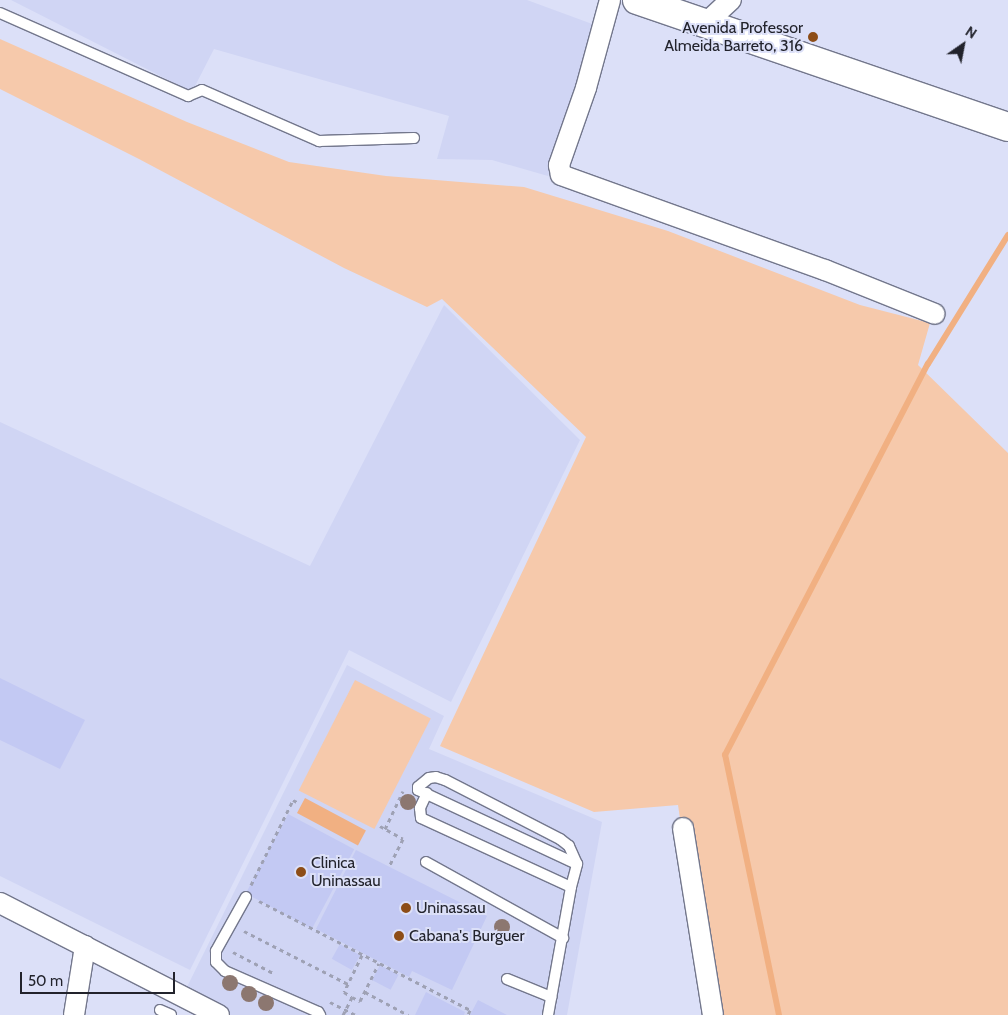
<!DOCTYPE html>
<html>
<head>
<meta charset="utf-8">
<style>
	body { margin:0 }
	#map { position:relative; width:1008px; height:1015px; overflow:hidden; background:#dce0f8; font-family:Cabin,sans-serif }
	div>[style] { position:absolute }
	.built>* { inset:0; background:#d0d5f4 }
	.green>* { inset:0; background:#f6c9ab; transform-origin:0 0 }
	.water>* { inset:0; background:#f1b082; transform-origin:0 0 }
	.stream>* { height:6px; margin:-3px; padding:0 3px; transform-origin:3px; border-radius:3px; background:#f1b082 }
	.building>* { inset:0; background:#c3c9f3; transform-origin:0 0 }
	.path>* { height:3px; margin-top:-1.5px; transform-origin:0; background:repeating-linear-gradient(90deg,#9ea1b4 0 4px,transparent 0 8px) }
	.roads { filter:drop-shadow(1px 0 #73778c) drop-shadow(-1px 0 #73778c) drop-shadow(0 1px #73778c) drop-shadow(0 -1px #73778c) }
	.service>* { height:10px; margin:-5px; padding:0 5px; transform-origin:5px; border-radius:5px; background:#fff }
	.minor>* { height:20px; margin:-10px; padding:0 10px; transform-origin:10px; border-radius:10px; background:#fff }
	.primary>* { height:28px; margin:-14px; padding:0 14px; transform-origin:14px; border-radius:14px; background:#fff }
	.trees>* { width:16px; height:16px; margin:-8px; border-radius:50%; background:#8c7770 }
	.dots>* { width:14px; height:14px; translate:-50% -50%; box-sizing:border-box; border:2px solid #dce0f8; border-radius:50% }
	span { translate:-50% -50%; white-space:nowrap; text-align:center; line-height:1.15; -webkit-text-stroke:4px #dce0f8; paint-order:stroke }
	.poi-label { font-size:16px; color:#22232c }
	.right { translate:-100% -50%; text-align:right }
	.left { translate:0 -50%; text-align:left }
	.north { position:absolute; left:938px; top:20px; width:50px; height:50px; -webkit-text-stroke:4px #dce0f8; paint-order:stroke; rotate:33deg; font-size:14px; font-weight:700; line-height:20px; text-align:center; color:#22232c }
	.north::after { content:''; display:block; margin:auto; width:18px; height:22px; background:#22232c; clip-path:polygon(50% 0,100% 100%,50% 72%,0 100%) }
	.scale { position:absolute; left:20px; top:972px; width:155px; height:22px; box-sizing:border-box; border:2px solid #22232c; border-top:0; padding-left:6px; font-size:15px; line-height:18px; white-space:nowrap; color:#22232c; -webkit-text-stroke:4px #dce0f8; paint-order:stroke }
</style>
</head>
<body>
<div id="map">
	<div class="built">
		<i style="clip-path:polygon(11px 0,527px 0,595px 25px,548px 176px,492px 160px,437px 159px,449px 116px,214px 49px,192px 92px)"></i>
		<i style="clip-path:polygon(444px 305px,580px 440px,451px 702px,349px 650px,190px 970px,0 876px,0 422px,310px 566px)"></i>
		<i style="clip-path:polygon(347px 665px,444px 716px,429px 749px,602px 822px,567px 1015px,222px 1015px,183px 995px)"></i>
	</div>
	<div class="green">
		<i style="clip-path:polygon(0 39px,187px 122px,289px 162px,386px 176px,524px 187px,668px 231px,860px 305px,930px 323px,918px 365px,1008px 453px,1008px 1015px,709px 1015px,678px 805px,594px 812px,440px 746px,586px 437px,442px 299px,427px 307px,344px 268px,139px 159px,0 89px)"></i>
		<i style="left:355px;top:680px;width:85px;height:124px;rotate:27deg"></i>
	</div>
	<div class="water">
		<i style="left:305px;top:798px;width:69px;height:17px;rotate:28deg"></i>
	</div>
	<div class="stream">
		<i style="left:779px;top:1015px;width:266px;rotate:-101.7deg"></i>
		<i style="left:725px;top:755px;width:441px;rotate:-62.6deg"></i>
		<i style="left:928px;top:364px;width:152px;rotate:-58.2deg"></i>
	</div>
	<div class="building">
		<i style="clip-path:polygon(0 678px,85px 720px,60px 769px,0 740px)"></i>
		<i style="left:288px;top:814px;width:75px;height:90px;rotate:28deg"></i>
		<i style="clip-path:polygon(356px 850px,487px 916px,452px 990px,412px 971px,409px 977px,316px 929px)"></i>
		<i style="left:340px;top:944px;width:23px;height:17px;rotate:29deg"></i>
		<i style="left:380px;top:965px;width:21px;height:17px;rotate:28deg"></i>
		<i style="clip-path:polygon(426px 992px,465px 1012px,464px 1015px,415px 1015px)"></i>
		<i style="clip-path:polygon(478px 1000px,507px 1015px,470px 1015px)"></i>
	</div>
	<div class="path">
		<i style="left:380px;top:826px;width:26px;rotate:29deg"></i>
		<i style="left:403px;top:839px;width:31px;rotate:117deg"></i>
		<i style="left:385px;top:829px;width:42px;rotate:-64.7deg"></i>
		<i style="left:251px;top:885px;width:95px;rotate:-63.7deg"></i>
		<i style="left:293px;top:800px;width:7px;rotate:27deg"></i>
		<i style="left:259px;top:901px;width:237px;rotate:27.3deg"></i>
		<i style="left:470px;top:1010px;width:5px;rotate:112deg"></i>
		<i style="left:244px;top:931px;width:117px;rotate:27deg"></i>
		<i style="left:233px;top:952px;width:45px;rotate:27.7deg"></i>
		<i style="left:362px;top:955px;width:41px;rotate:115.9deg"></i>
		<i style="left:344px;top:992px;width:9px;rotate:32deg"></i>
		<i style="left:352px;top:997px;width:9px;rotate:27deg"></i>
		<i style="left:360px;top:1001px;width:42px;rotate:-63.4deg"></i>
		<i style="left:365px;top:992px;width:49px;rotate:28.1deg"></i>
		<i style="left:330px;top:1002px;width:29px;rotate:27deg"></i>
		<i style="left:343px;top:1015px;width:20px;rotate:-63deg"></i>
	</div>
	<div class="roads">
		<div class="service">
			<i style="left:0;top:13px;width:206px;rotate:23.8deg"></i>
			<i style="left:188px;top:96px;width:15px;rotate:-23deg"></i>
			<i style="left:202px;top:90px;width:128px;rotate:23.6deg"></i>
			<i style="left:319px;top:141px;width:95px;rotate:-1.8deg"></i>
			<i style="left:427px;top:793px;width:17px;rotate:115deg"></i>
			<i style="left:420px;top:808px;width:10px;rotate:84deg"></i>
			<i style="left:421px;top:818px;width:165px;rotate:24.7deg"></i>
			<i style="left:426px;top:862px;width:157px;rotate:29deg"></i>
			<i style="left:246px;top:897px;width:62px;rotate:119.1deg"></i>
			<i style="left:216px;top:951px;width:11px;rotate:90deg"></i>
			<i style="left:216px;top:962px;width:13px;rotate:45deg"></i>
			<i style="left:225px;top:971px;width:102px;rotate:23.8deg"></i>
			<i style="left:318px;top:1012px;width:4px;rotate:56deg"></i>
			<i style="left:507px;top:979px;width:48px;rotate:22.2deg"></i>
			<i style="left:160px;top:1010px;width:12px;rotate:24deg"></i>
			<i style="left:548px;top:1015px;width:130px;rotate:-79.8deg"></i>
			<i style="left:571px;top:887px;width:24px;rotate:-75deg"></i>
			<i style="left:577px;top:864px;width:20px;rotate:-114deg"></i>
			<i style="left:569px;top:846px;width:11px;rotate:-142deg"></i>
			<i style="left:560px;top:839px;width:129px;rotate:-152.8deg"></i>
			<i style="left:445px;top:780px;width:9px;rotate:-162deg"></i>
			<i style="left:436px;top:777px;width:7px;rotate:172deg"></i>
			<i style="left:429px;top:778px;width:14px;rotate:141deg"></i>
			<i style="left:418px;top:787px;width:3px;rotate:90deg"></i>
			<i style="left:418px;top:790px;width:175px;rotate:25deg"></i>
		</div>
		<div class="minor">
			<i style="left:610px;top:0;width:91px;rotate:105.3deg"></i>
			<i style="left:586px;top:88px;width:82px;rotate:109.3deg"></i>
			<i style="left:559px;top:165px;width:10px;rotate:79deg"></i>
			<i style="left:561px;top:175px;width:281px;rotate:19.8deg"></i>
			<i style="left:825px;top:270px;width:118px;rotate:21.8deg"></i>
			<i style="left:706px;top:23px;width:34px;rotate:-43deg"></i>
			<i style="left:683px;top:828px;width:189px;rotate:80.9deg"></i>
			<i style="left:0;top:903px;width:246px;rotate:27.1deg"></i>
			<i style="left:74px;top:1015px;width:70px;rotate:-80.9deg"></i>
		</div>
		<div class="primary">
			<i style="left:637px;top:0;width:392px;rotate:18.9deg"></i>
		</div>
	</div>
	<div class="trees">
		<i style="left:408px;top:802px"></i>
		<i style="left:502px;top:927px"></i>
		<i style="left:230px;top:983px"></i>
		<i style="left:249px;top:994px"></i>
		<i style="left:266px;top:1003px"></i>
	</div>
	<div class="dots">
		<i style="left:813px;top:37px;background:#8d4d17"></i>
		<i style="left:301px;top:872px;background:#8d4d17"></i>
		<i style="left:406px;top:908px;background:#8d4d17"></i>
		<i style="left:399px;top:936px;background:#8d4d17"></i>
	</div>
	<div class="poi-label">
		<span class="right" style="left:803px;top:37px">Avenida Professor<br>Almeida Barreto, 316</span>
		<span class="left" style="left:311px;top:872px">Clinica<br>Uninassau</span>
		<span class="left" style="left:416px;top:908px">Uninassau</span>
		<span class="left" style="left:409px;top:936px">Cabana's Burguer</span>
	</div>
	<div class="north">N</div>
	<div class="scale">50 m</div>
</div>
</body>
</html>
